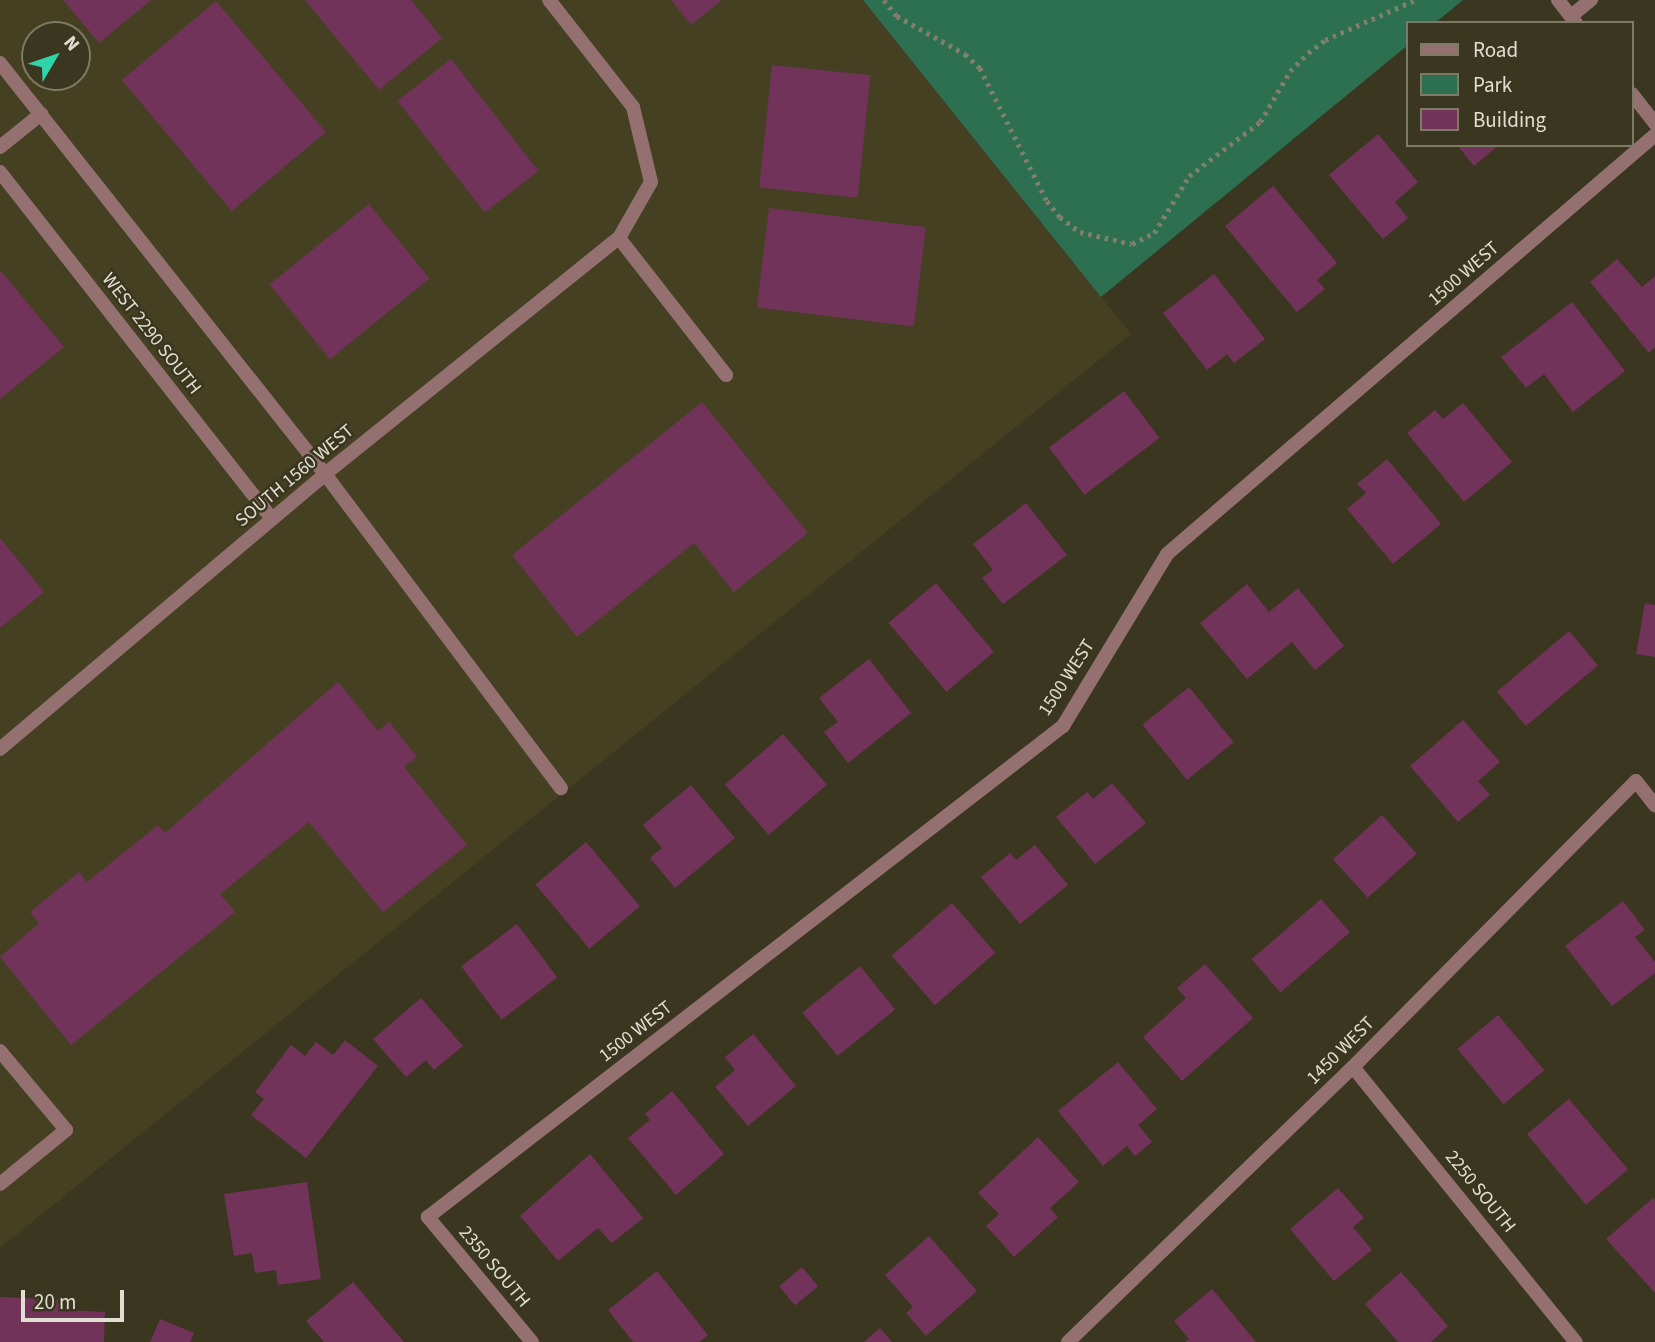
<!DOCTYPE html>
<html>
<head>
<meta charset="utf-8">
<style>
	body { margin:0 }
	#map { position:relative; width:1655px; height:1342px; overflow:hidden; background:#3a361f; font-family:"Source Sans 3",sans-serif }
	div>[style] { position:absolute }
	.built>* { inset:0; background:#454022 }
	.green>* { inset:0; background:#2c6f51 }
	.building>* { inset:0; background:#72335a; transform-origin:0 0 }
	.path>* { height:4.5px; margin-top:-2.25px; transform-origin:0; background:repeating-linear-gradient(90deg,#817e6b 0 3.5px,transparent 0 8.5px) }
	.lane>* { height:14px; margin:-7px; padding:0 7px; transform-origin:7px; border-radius:7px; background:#947070 }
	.street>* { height:14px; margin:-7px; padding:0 7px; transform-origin:7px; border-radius:7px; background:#947070 }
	span { translate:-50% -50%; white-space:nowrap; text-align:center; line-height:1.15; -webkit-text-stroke:5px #3a361f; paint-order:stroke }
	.street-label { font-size:19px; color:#e1dfd1 }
	.legend { position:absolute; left:1406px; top:21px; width:228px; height:126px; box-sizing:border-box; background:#3a361f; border:2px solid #7d7a66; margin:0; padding:9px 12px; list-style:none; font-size:21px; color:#e1dfd1 }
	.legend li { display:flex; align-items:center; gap:14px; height:35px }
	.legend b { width:35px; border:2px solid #7d7a66 }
	.north { position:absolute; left:21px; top:21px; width:70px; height:70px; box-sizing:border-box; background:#3a361f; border:2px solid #7d7a66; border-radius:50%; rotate:51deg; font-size:19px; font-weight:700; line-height:28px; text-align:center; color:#e1dfd1 }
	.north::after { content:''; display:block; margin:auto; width:24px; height:32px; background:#30d4a9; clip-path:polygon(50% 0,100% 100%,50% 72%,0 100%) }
	.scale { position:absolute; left:21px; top:1290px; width:103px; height:32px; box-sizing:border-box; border:4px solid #e1dfd1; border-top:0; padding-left:9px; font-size:21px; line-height:24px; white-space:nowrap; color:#e1dfd1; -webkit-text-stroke:5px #3a361f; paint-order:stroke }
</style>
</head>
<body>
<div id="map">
	<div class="built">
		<i style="clip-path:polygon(evenodd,0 0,863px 0,1131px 334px,0 1248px,0 0,35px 35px,77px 35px,77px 77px,35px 77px,35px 35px)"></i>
	</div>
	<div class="green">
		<i style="clip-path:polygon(863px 0,1463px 0,1435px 23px,1408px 23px,1408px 45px,1101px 297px)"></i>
	</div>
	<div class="building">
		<i style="clip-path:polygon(63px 0,151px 0,99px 43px)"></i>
		<i style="clip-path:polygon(305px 0,411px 0,442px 38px,379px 90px)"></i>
		<i style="clip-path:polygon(671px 0,722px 0,691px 25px)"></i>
		<i style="left:216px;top:1px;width:171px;height:123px;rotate:50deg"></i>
		<i style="left:451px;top:59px;width:142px;height:68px;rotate:52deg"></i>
		<i style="left:772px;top:65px;width:99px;height:123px;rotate:6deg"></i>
		<i style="clip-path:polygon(1378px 134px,1418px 182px,1395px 202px,1408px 218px,1383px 239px,1329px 175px)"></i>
		<i style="clip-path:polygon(1457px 145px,1499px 145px,1474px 166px)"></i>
		<i style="clip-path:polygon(1273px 186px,1337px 263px,1317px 280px,1325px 289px,1297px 312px,1225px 226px)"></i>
		<i style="left:369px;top:204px;width:96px;height:128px;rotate:51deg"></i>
		<i style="left:769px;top:208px;width:158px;height:100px;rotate:7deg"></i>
		<i style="clip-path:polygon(1617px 259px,1642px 287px,1655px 276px,1655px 347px,1649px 353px,1590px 282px)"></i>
		<i style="clip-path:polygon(0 270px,64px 347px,0 399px)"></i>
		<i style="clip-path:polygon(1214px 274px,1265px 339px,1234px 363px,1227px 354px,1207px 370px,1163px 313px)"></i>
		<i style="clip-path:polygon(1572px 302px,1625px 371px,1573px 412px,1544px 374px,1526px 388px,1501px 357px)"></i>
		<i style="left:1124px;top:391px;width:59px;height:94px;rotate:53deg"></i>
		<i style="clip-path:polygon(702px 402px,808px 533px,734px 592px,694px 543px,577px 637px,512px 555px)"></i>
		<i style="clip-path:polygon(1463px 403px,1512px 462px,1464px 502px,1407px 433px,1435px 410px,1443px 419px)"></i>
		<i style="clip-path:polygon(1387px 459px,1441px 524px,1393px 564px,1347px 509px,1366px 493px,1357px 484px)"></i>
		<i style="clip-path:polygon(1026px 503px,1067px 555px,1003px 604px,982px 578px,993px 570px,973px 544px)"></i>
		<i style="clip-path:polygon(0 538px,44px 592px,0 628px)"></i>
		<i style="left:936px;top:583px;width:90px;height:62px;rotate:50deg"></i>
		<i style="clip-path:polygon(1247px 584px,1269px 612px,1298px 588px,1344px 646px,1315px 670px,1292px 642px,1247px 679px,1200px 623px)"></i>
		<i style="clip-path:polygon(1645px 603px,1655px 605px,1655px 657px,1636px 654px)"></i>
		<i style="left:1569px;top:631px;width:45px;height:94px;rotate:50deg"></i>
		<i style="clip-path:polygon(869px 659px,911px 713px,848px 763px,824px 732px,838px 722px,819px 698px)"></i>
		<i style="clip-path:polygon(338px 682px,378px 731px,389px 722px,417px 757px,404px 767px,467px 845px,383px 912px,309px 822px,220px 894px,235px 912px,71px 1045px,0 957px,39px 923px,30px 912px,79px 872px,87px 882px,158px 825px,165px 833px)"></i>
		<i style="left:1189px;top:687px;width:71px;height:60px;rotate:51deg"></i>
		<i style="clip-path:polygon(1463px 720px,1500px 762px,1478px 781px,1490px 795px,1458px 822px,1410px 766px)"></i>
		<i style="left:783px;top:734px;width:67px;height:77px;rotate:49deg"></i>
		<i style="clip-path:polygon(1112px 783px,1146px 823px,1095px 864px,1056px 817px,1087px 792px,1093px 799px)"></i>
		<i style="clip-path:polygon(691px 785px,735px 838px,675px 888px,650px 858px,662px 848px,643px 825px)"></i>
		<i style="left:1382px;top:815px;width:52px;height:66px;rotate:48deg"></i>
		<i style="left:586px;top:842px;width:84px;height:66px;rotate:50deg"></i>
		<i style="clip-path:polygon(1035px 845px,1068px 885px,1020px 924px,981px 877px,1010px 853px,1016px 860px)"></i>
		<i style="left:1321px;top:899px;width:44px;height:92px;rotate:49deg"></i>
		<i style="clip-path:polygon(1623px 901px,1645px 930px,1635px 937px,1655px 962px,1655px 973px,1612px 1006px,1565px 946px)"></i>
		<i style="left:952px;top:903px;width:66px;height:80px;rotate:49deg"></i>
		<i style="left:517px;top:924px;width:67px;height:70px;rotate:53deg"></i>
		<i style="clip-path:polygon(1205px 964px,1253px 1018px,1182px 1081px,1143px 1037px,1186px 998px,1177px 988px)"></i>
		<i style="left:860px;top:966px;width:56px;height:74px;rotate:51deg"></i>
		<i style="clip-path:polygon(421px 998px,463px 1046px,434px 1070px,426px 1060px,406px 1077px,373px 1039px)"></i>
		<i style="left:1498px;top:1015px;width:72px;height:53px;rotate:50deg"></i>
		<i style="clip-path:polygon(753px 1034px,796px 1086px,748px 1126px,715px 1087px,735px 1070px,725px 1057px)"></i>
		<i style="clip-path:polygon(345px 1040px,378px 1066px,306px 1158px,251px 1115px,264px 1099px,255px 1092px,291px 1045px,305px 1056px,316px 1042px,333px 1055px)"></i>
		<i style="clip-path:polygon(1118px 1062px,1157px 1109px,1138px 1125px,1152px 1142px,1135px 1156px,1127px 1146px,1103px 1166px,1058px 1111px)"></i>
		<i style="clip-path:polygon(672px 1091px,724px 1154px,676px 1195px,628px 1138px,650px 1120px,645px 1114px)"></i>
		<i style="left:1569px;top:1099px;width:92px;height:55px;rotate:50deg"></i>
		<i style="clip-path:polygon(1038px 1137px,1079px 1182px,1050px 1208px,1058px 1217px,1014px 1257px,986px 1226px,999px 1214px,978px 1193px)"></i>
		<i style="clip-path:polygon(590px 1154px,643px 1218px,612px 1243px,598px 1228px,558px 1261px,520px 1216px)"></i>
		<i style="clip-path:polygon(307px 1182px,321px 1279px,278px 1285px,276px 1270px,255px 1273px,252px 1253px,234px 1256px,224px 1194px)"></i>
		<i style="clip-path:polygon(1338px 1188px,1364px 1218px,1353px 1227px,1372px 1250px,1334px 1281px,1290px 1229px)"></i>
		<i style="clip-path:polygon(1653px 1198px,1655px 1200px,1655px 1293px,1606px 1239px)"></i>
		<i style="clip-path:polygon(929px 1236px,977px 1291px,926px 1336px,906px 1313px,913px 1307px,885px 1275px)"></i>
		<i style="left:802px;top:1267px;width:25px;height:30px;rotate:50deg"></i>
		<i style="clip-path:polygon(657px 1271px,708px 1335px,699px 1342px,633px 1342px,608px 1310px)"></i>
		<i style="clip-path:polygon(1401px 1272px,1448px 1326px,1431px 1342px,1398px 1342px,1365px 1304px)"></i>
		<i style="clip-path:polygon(353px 1282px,404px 1342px,324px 1342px,306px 1321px)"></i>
		<i style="clip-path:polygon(1212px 1289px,1256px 1342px,1185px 1342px,1189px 1339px,1174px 1321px)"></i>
		<i style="clip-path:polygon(0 1297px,67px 1300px,66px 1310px,105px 1312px,104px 1342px,0 1342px)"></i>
		<i style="clip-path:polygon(160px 1319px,194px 1333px,190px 1342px,150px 1342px)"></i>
		<i style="clip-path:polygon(880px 1328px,892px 1342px,864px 1342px)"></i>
	</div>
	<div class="path">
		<i style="left:884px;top:0;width:21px;rotate:51deg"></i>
		<i style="left:897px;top:16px;width:78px;rotate:29.2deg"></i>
		<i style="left:965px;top:54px;width:21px;rotate:43deg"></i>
		<i style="left:980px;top:68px;width:149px;rotate:63.3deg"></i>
		<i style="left:1047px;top:201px;width:21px;rotate:51deg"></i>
		<i style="left:1060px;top:217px;width:25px;rotate:37deg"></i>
		<i style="left:1080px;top:232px;width:53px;rotate:13deg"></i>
		<i style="left:1132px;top:244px;width:25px;rotate:-27deg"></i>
		<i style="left:1154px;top:233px;width:67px;rotate:-58.4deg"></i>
		<i style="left:1189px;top:176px;width:89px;rotate:-37.3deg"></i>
		<i style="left:1260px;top:122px;width:59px;rotate:-59.5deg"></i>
		<i style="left:1290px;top:71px;width:25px;rotate:-45deg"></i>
		<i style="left:1308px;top:53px;width:21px;rotate:-37deg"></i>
		<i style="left:1325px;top:40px;width:98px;rotate:-24deg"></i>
	</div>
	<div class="lane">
		<i style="left:1571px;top:16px;width:26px;rotate:-39deg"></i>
		<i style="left:0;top:147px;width:53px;rotate:-38.8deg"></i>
		<i style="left:619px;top:238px;width:174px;rotate:52deg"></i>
		<i style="left:0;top:1051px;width:103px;rotate:50.1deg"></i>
		<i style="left:66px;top:1130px;width:85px;rotate:140.7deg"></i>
	</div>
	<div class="street">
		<i style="left:1558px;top:0;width:29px;rotate:52deg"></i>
		<i style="left:0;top:63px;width:524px;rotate:51.66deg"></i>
		<i style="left:325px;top:474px;width:393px;rotate:53.1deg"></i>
		<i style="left:1632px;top:94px;width:37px;rotate:52deg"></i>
		<i style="left:0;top:172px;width:441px;rotate:51.9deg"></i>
		<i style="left:0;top:749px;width:426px;rotate:-40.2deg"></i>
		<i style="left:325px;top:474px;width:377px;rotate:-38.8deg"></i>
		<i style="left:619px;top:238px;width:64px;rotate:-60.3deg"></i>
		<i style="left:651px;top:182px;width:77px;rotate:-103.5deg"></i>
		<i style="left:633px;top:107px;width:136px;rotate:-128.1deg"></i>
		<i style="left:1353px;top:1067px;width:354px;rotate:51deg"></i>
		<i style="left:532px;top:1342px;width:163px;rotate:-129.8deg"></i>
		<i style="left:428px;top:1217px;width:803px;rotate:-37.71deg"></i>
		<i style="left:1063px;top:726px;width:201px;rotate:-58.8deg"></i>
		<i style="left:1167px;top:554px;width:643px;rotate:-40.65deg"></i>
		<i style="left:1068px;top:1342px;width:396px;rotate:-44deg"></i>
		<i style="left:1353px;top:1067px;width:402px;rotate:-45.3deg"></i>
		<i style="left:1636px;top:781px;width:31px;rotate:52deg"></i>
	</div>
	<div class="street-label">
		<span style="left:1464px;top:274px;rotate:-41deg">1500 WEST</span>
		<span style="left:151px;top:334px;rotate:52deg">WEST 2290 SOUTH</span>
		<span style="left:295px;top:476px;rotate:-40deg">SOUTH 1560 WEST</span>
		<span style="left:1067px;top:678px;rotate:-57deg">1500 WEST</span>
		<span style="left:636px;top:1032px;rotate:-38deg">1500 WEST</span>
		<span style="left:1341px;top:1051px;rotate:-45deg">1450 WEST</span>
		<span style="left:1480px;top:1192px;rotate:51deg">2250 SOUTH</span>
		<span style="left:494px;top:1267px;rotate:50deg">2350 SOUTH</span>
	</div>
	<ul class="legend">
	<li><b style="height:9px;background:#947070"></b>Road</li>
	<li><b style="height:19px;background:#2c6f51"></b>Park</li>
	<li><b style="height:19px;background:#72335a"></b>Building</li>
	</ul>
	<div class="north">N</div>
	<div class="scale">20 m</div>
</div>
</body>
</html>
